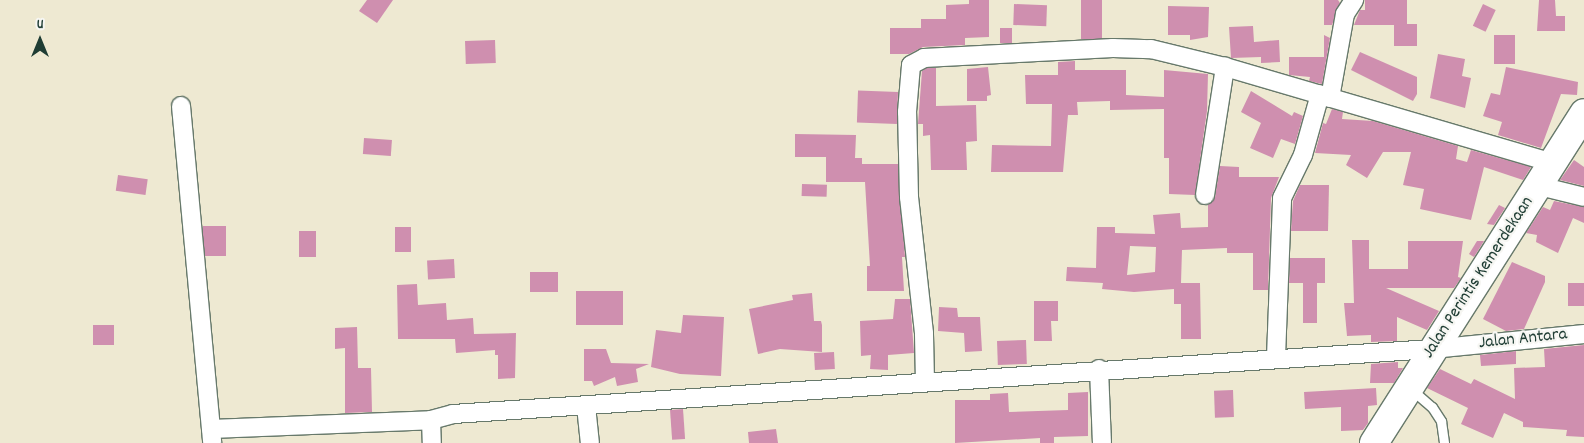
<!DOCTYPE html>
<html>
<head>
<meta charset="utf-8">
<style>
	body { margin:0 }
	#map { position:relative; width:1584px; height:443px; overflow:hidden; background:#eee9d2; font-family:Dekko,sans-serif }
	div>[style] { position:absolute }
	.building>* { inset:0; background:#cf8faf; transform-origin:0 0 }
	.roads { filter:drop-shadow(1px 0 #67796b) drop-shadow(-1px 0 #67796b) drop-shadow(0 1px #67796b) drop-shadow(0 -1px #67796b) }
	.service>* { height:9px; margin:-4.5px; padding:0 4.5px; transform-origin:4.5px; border-radius:4.5px; background:#fff }
	.minor>* { height:18px; margin:-9px; padding:0 9px; transform-origin:9px; border-radius:9px; background:#fff }
	.primary>* { height:28px; margin:-14px; padding:0 14px; transform-origin:14px; border-radius:14px; background:#fff }
	span { translate:-50% -50%; white-space:nowrap; text-align:center; line-height:1.15; -webkit-text-stroke:4.5px #f6f6f2; paint-order:stroke }
	.street-label { font-size:18px; color:#1f3d34 }
	.north { position:absolute; left:15px; top:15px; width:50px; height:50px; -webkit-text-stroke:4px #f6f6f2; paint-order:stroke; rotate:0deg; font-size:14px; font-weight:700; line-height:20px; text-align:center; color:#1f3d34 }
	.north::after { content:''; display:block; margin:auto; width:18px; height:22px; background:#1f3d34; clip-path:polygon(50% 0,100% 100%,50% 72%,0 100%) }
</style>
</head>
<body>
<div id="map">
	<div class="building">
		<i style="clip-path:polygon(367px 0,393px 0,377px 23px,359px 11px)"></i>
		<i style="clip-path:polygon(969px 0,989px 0,989px 37px,965px 38px,965px 45px,923px 47px,909px 54px,890px 54px,890px 28px,921px 28px,921px 19px,946px 19px,946px 5px,969px 4px)"></i>
		<i style="left:1081px;top:0;width:21px;height:39px"></i>
		<i style="clip-path:polygon(1324px 0,1338px 0,1340px 3px,1332px 25px,1324px 25px)"></i>
		<i style="clip-path:polygon(1365px 0,1407px 0,1407px 24px,1417px 24px,1417px 46px,1394px 46px,1394px 25px,1354px 25px,1360px 10px,1365px 10px)"></i>
		<i style="clip-path:polygon(1539px 0,1555px 0,1556px 16px,1565px 16px,1565px 31px,1537px 31px)"></i>
		<i style="left:1014px;top:4px;width:33px;height:21px;rotate:2deg"></i>
		<i style="left:1483px;top:4px;width:14px;height:24px;rotate:25deg"></i>
		<i style="clip-path:polygon(1168px 6px,1209px 7px,1208px 37px,1190px 40px,1190px 35px,1168px 35px)"></i>
		<i style="clip-path:polygon(1253px 26px,1254px 42px,1279px 40px,1280px 62px,1261px 63px,1261px 57px,1231px 58px,1229px 27px)"></i>
		<i style="left:1000px;top:28px;width:12px;height:15px"></i>
		<i style="clip-path:polygon(1324px 35px,1330px 38px,1322px 84px,1309px 81px,1310px 77px,1289px 75px,1289px 57px,1324px 57px)"></i>
		<i style="left:1494px;top:35px;width:21px;height:29px"></i>
		<i style="left:495px;top:40px;width:23px;height:30px;rotate:88deg"></i>
		<i style="clip-path:polygon(1360px 52px,1417px 77px,1417px 94px,1413px 101px,1351px 70px)"></i>
		<i style="clip-path:polygon(1438px 54px,1465px 59px,1462px 76px,1471px 78px,1465px 108px,1430px 98px)"></i>
		<i style="clip-path:polygon(1075px 61px,1075px 70px,1126px 70px,1126px 95px,1164px 97px,1164px 70px,1208px 74px,1207px 111px,1195px 195px,1169px 194px,1169px 158px,1164px 158px,1164px 109px,1110px 110px,1110px 101px,1077px 102px,1078px 115px,1068px 115px,1063px 172px,991px 172px,992px 145px,1051px 146px,1052px 104px,1026px 104px,1025px 75px,1058px 75px,1058px 62px)"></i>
		<i style="clip-path:polygon(988px 67px,991px 95px,987px 96px,987px 101px,967px 101px,967px 69px)"></i>
		<i style="clip-path:polygon(1506px 67px,1578px 82px,1577px 95px,1561px 94px,1541px 148px,1498px 135px,1502px 122px,1483px 116px,1491px 93px,1500px 95px)"></i>
		<i style="clip-path:polygon(927px 68px,936px 68px,936px 106px,976px 105px,977px 141px,966px 142px,967px 170px,931px 170px,930px 135px,923px 136px,923px 124px,918px 124px,922px 71px)"></i>
		<i style="clip-path:polygon(1251px 91px,1292px 116px,1294px 112px,1303px 116px,1295px 144px,1281px 139px,1273px 158px,1250px 148px,1261px 123px,1241px 112px)"></i>
		<i style="left:898px;top:92px;width:32px;height:40px;rotate:92deg"></i>
		<i style="clip-path:polygon(1332px 109px,1343px 112px,1342px 119px,1373px 121px,1458px 146px,1456px 159px,1467px 162px,1471px 150px,1531px 167px,1523px 180px,1484px 167px,1471px 220px,1420px 209px,1424px 189px,1403px 185px,1411px 152px,1383px 152px,1367px 178px,1346px 165px,1351px 155px,1315px 153px,1323px 123px,1326px 124px)"></i>
		<i style="clip-path:polygon(795px 134px,856px 135px,855px 158px,862px 158px,862px 164px,898px 164px,905px 257px,902px 257px,904px 291px,867px 291px,867px 266px,870px 266px,865px 182px,826px 182px,826px 157px,795px 157px)"></i>
		<i style="left:364px;top:138px;width:28px;height:16px;rotate:4deg"></i>
		<i style="clip-path:polygon(1574px 160px,1584px 167px,1584px 186px,1560px 180px)"></i>
		<i style="clip-path:polygon(evenodd,1220px 166px,1239px 167px,1239px 177px,1279px 177px,1271px 198px,1268px 290px,1253px 290px,1253px 253px,1227px 253px,1227px 248px,1182px 250px,1181px 283px,1200px 283px,1201px 339px,1181px 339px,1181px 304px,1174px 304px,1174px 289px,1134px 292px,1102px 289px,1103px 283px,1066px 281px,1067px 267px,1096px 268px,1097px 227px,1115px 227px,1115px 233px,1155px 234px,1153px 215px,1180px 213px,1181px 228px,1208px 227px,1208px 205px,1215px 197px,1220px 166px,1130px 246px,1156px 247px,1155px 272px,1127px 275px,1130px 246px)"></i>
		<i style="left:118px;top:175px;width:30px;height:16px;rotate:8deg"></i>
		<i style="left:802px;top:184px;width:25px;height:12px;rotate:2deg"></i>
		<i style="clip-path:polygon(1300px 185px,1329px 185px,1328px 231px,1291px 231px,1293px 201px)"></i>
		<i style="clip-path:polygon(1554px 201px,1584px 207px,1584px 223px,1573px 218px,1558px 253px,1536px 242px,1537px 235px,1526px 233px,1543px 207px,1550px 210px)"></i>
		<i style="clip-path:polygon(1499px 205px,1505px 208px,1494px 225px,1487px 224px)"></i>
		<i style="left:203px;top:226px;width:23px;height:30px"></i>
		<i style="left:395px;top:227px;width:16px;height:25px"></i>
		<i style="left:299px;top:231px;width:17px;height:26px"></i>
		<i style="clip-path:polygon(1352px 240px,1369px 240px,1369px 269px,1408px 269px,1408px 241px,1463px 241px,1458px 277px,1461px 278px,1454px 288px,1386px 288px,1439px 311px,1427px 330px,1397px 317px,1397px 341px,1371px 342px,1371px 335px,1347px 336px,1344px 303px,1354px 303px)"></i>
		<i style="clip-path:polygon(1477px 241px,1484px 241px,1474px 257px,1469px 254px)"></i>
		<i style="clip-path:polygon(1290px 258px,1325px 258px,1325px 283px,1317px 283px,1317px 323px,1303px 323px,1303px 283px,1289px 283px)"></i>
		<i style="left:454px;top:259px;width:19px;height:27px;rotate:87deg"></i>
		<i style="clip-path:polygon(1512px 262px,1545px 276px,1545px 282px,1524px 329px,1506px 331px,1483px 319px)"></i>
		<i style="left:530px;top:272px;width:28px;height:20px"></i>
		<i style="left:1568px;top:283px;width:16px;height:23px"></i>
		<i style="clip-path:polygon(417px 284px,418px 305px,446px 303px,447px 320px,473px 318px,474px 334px,516px 333px,515px 378px,498px 379px,498px 355px,495px 355px,495px 350px,456px 353px,455px 339px,398px 339px,397px 285px)"></i>
		<i style="left:576px;top:291px;width:47px;height:34px"></i>
		<i style="clip-path:polygon(812px 293px,814px 321px,821px 321px,822px 325px,822px 352px,780px 349px,758px 354px,749px 309px,793px 300px,792px 295px)"></i>
		<i style="clip-path:polygon(895px 299px,910px 299px,914px 353px,888px 355px,888px 370px,870px 369px,871px 355px,861px 356px,860px 321px,893px 319px)"></i>
		<i style="clip-path:polygon(1034px 301px,1058px 301px,1058px 321px,1051px 321px,1052px 341px,1034px 341px)"></i>
		<i style="clip-path:polygon(939px 307px,957px 308px,958px 317px,980px 317px,982px 351px,965px 352px,964px 333px,938px 331px)"></i>
		<i style="clip-path:polygon(683px 315px,724px 317px,721px 376px,680px 374px,651px 367px,656px 330px,681px 333px)"></i>
		<i style="left:93px;top:325px;width:21px;height:20px"></i>
		<i style="clip-path:polygon(357px 327px,358px 368px,371px 368px,372px 412px,345px 413px,345px 348px,335px 349px,335px 328px)"></i>
		<i style="left:1026px;top:340px;width:24px;height:29px;rotate:88deg"></i>
		<i style="clip-path:polygon(1584px 345px,1584px 437px,1566px 436px,1567px 430px,1523px 427px,1523px 422px,1504px 413px,1493px 438px,1461px 424px,1468px 408px,1427px 388px,1440px 369px,1471px 384px,1474px 379px,1515px 399px,1514px 368px,1545px 367px,1544px 349px)"></i>
		<i style="clip-path:polygon(584px 349px,606px 349px,611px 363px,649px 364px,636px 369px,638px 382px,617px 386px,615px 377px,594px 386px,592px 381px,584px 381px)"></i>
		<i style="clip-path:polygon(1516px 351px,1516px 364px,1481px 366px,1480px 355px)"></i>
		<i style="left:834px;top:352px;width:17px;height:20px;rotate:87deg"></i>
		<i style="clip-path:polygon(1398px 362px,1398px 368px,1403px 368px,1394px 383px,1370px 383px,1371px 364px)"></i>
		<i style="clip-path:polygon(1376px 388px,1377px 405px,1368px 406px,1368px 423px,1363px 430px,1341px 431px,1341px 407px,1305px 409px,1304px 392px)"></i>
		<i style="left:1233px;top:390px;width:27px;height:19px;rotate:88deg"></i>
		<i style="clip-path:polygon(1088px 392px,1088px 436px,1054px 437px,1054px 443px,1040px 443px,1040px 438px,955px 443px,955px 400px,990px 400px,990px 394px,1008px 393px,1009px 412px,1068px 410px,1068px 393px)"></i>
		<i style="left:683px;top:409px;width:30px;height:13px;rotate:86deg"></i>
		<i style="clip-path:polygon(776px 429px,778px 443px,749px 443px,748px 432px)"></i>
	</div>
	<div class="roads">
		<div class="service">
			<i style="left:1411px;top:389px;width:28px;rotate:41deg"></i>
			<i style="left:1432px;top:407px;width:17px;rotate:57deg"></i>
			<i style="left:1441px;top:421px;width:22px;rotate:82deg"></i>
		</div>
		<div class="minor">
			<i style="left:1330px;top:98px;width:85px;rotate:-79.9deg"></i>
			<i style="left:1345px;top:14px;width:17px;rotate:-57deg"></i>
			<i style="left:181px;top:106px;width:338px;rotate:84.7deg"></i>
			<i style="left:1539px;top:186px;width:46px;rotate:13.7deg"></i>
			<i style="left:1205px;top:195px;width:130px;rotate:-81.1deg"></i>
			<i style="left:1276px;top:357px;width:159px;rotate:-87.8deg"></i>
			<i style="left:1282px;top:198px;width:48px;rotate:-64deg"></i>
			<i style="left:1303px;top:155px;width:63px;rotate:-74.4deg"></i>
			<i style="left:1099px;top:369px;width:74px;rotate:87.7deg"></i>
			<i style="left:925px;top:382px;width:49px;rotate:-91.2deg"></i>
			<i style="left:924px;top:333px;width:137px;rotate:-96.3deg"></i>
			<i style="left:909px;top:197px;width:85px;rotate:-91.3deg"></i>
			<i style="left:907px;top:112px;width:47px;rotate:-85.1deg"></i>
			<i style="left:911px;top:65px;width:15px;rotate:-28deg"></i>
			<i style="left:924px;top:58px;width:189px;rotate:-3deg"></i>
			<i style="left:1113px;top:48px;width:38px;rotate:2deg"></i>
			<i style="left:1151px;top:49px;width:76px;rotate:13.7deg"></i>
			<i style="left:1225px;top:67px;width:343px;rotate:16.3deg"></i>
			<i style="left:586px;top:406px;width:37px;rotate:84deg"></i>
			<i style="left:431px;top:420px;width:23px;rotate:88deg"></i>
			<i style="left:211px;top:429px;width:220px;rotate:-2.3deg"></i>
			<i style="left:431px;top:420px;width:23px;rotate:-15deg"></i>
			<i style="left:453px;top:414px;width:981px;rotate:-3.8deg"></i>
			<i style="left:1432px;top:349px;width:153px;rotate:-5.6deg"></i>
		</div>
		<div class="primary">
			<i style="left:1374px;top:443px;width:391px;rotate:-57.5deg"></i>
		</div>
	</div>
	<div class="street-label">
		<span style="left:1479px;top:278px;rotate:-57deg">Jalan Perintis Kemerdekaan</span>
		<span style="left:1523px;top:340px;rotate:-6deg">Jalan Antara</span>
	</div>
	<div class="north">U</div>
</div>
</body>
</html>
